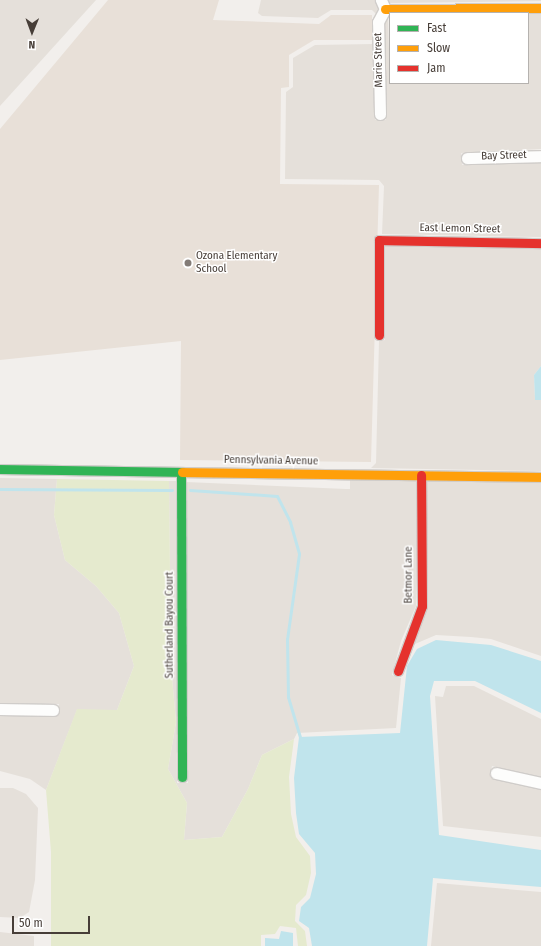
<!DOCTYPE html>
<html>
<head>
<meta charset="utf-8">
<style>
	body { margin:0 }
	#map { position:relative; width:541px; height:946px; overflow:hidden; background:#f2efec; font-family:"Fira Sans Condensed",sans-serif }
	div>[style] { position:absolute }
	.residential>* { inset:0; background:#e5e0da }
	.education>* { inset:0; background:#e8e0d8 }
	.green>* { inset:0; background:#e5eace }
	.water>* { inset:0; background:#c0e4ec }
	.stream>* { height:3px; margin:-1.5px; padding:0 1.5px; transform-origin:1.5px; border-radius:1.5px; background:#c0e4ec }
	.roads { filter:drop-shadow(1px 0 #d0cdca) drop-shadow(-1px 0 #d0cdca) drop-shadow(0 1px #d0cdca) drop-shadow(0 -1px #d0cdca) }
	.street>* { height:11px; margin:-5.5px; padding:0 5.5px; transform-origin:5.5px; border-radius:5.5px; background:#fdfdfc }
	.fast>* { height:9px; margin:-4.5px; padding:0 4.5px; transform-origin:4.5px; border-radius:4.5px; background:#30b455 }
	.slow>* { height:9px; margin:-4.5px; padding:0 4.5px; transform-origin:4.5px; border-radius:4.5px; background:#ff9f0a }
	.jam>* { height:9px; margin:-4.5px; padding:0 4.5px; transform-origin:4.5px; border-radius:4.5px; background:#e5322d }
	.dots>* { width:11px; height:11px; translate:-50% -50%; box-sizing:border-box; border:2px solid #fff; border-radius:50% }
	span { translate:-50% -50%; white-space:nowrap; text-align:center; line-height:1.15; -webkit-text-stroke:3px #fff; paint-order:stroke }
	.street-label { font-size:11px; color:#473e38 }
	.poi-label { font-size:11px; color:#473e38 }
	.left { translate:0 -50%; text-align:left }
	.legend { position:absolute; left:389px; top:12px; width:140px; height:72px; box-sizing:border-box; background:#fff; border:1px solid #b5b2af; margin:0; padding:5px 7px; list-style:none; font-size:12px; color:#473e38 }
	.legend li { display:flex; align-items:center; gap:8px; height:20px }
	.legend b { width:20px; border:1px solid #b5b2af }
	.north { position:absolute; left:12px; top:12px; width:40px; height:40px; -webkit-text-stroke:3px #fff; paint-order:stroke; rotate:181deg; font-size:11px; font-weight:700; line-height:16px; text-align:center; color:#473e38 }
	.north::after { content:''; display:block; margin:auto; width:14px; height:18px; background:#473e38; clip-path:polygon(50% 0,100% 100%,50% 72%,0 100%) }
	.scale { position:absolute; left:12px; top:916px; width:78px; height:18px; box-sizing:border-box; border:2px solid #473e38; border-top:0; padding-left:5px; font-size:12px; line-height:14px; white-space:nowrap; color:#473e38; -webkit-text-stroke:3px #fff; paint-order:stroke }
</style>
</head>
<body>
<div id="map">
	<div class="residential">
		<i style="clip-path:polygon(0 0,96px 0,0 106px)"></i>
		<i style="clip-path:polygon(261px 0,375px 0,379px 9px,376px 14px,372px 10px,331px 10px,318px 18px,262px 16px,258px 13px)"></i>
		<i style="clip-path:polygon(387px 0,541px 0,541px 1px,388px 3px)"></i>
		<i style="clip-path:polygon(541px 13px,541px 149px,461px 153px,462px 165px,541px 162px,541px 237px,382px 234px,384px 186px,379px 180px,285px 179px,286px 92px,293px 87px,293px 58px,315px 45px,373px 44px,375px 120px,386px 120px,383px 23px,388px 15px,390px 83px,528px 83px,528px 14px)"></i>
		<i style="clip-path:polygon(384px 246px,541px 249px,541px 366px,534px 375px,535px 400px,541px 400px,541px 471px,371px 468px,376px 463px,379px 341px,385px 340px)"></i>
		<i style="clip-path:polygon(0 478px,57px 479px,54px 515px,65px 560px,96px 586px,119px 613px,134px 666px,117px 710px,77px 710px,46px 790px,30px 779px,0 771px,0 715px,58px 716px,59px 704px,0 703px)"></i>
		<i style="clip-path:polygon(350px 480px,416px 480px,416px 606px,401px 641px,392px 675px,401px 678px,396px 728px,297px 733px,294px 739px,262px 755px,248px 789px,222px 837px,184px 840px,187px 803px,168px 769px,176px 722px,171px 666px,169px 481px,176px 481px,177px 783px,188px 783px,186px 482px,346px 489px,350px 489px)"></i>
		<i style="clip-path:polygon(427px 481px,541px 483px,541px 656px,491px 639px,471px 637px,436px 635px,415px 644px)"></i>
		<i style="clip-path:polygon(446px 686px,474px 686px,541px 719px,541px 777px,492px 766px,490px 777px,541px 790px,541px 837px,443px 826px,435px 696px,443px 697px)"></i>
		<i style="clip-path:polygon(0 788px,13px 788px,26px 794px,38px 808px,35px 880px,29px 912px,20px 918px,0 917px)"></i>
		<i style="clip-path:polygon(437px 883px,541px 892px,541px 946px,431px 946px)"></i>
		<i style="clip-path:polygon(0 932px,34px 936px,34px 946px,0 946px)"></i>
	</div>
	<div class="education">
		<i style="clip-path:polygon(108px 0,219px 0,213px 20px,319px 24px,331px 15px,372px 15px,372px 40px,314px 40px,289px 55px,289px 87px,281px 88px,280px 184px,379px 185px,371px 462px,180px 460px,181px 341px,0 360px,0 129px)"></i>
	</div>
	<div class="green">
		<i style="clip-path:polygon(57px 479px,169px 481px,171px 666px,176px 722px,168px 769px,187px 803px,184px 840px,222px 837px,248px 789px,262px 755px,294px 739px,289px 777px,291px 814px,296px 837px,310px 856px,311px 873px,306px 895px,296px 905px,295px 921px,305px 931px,307px 946px,298px 946px,296px 928px,280px 926px,275px 934px,261px 935px,261px 946px,51px 946px,51px 852px,46px 790px,77px 709px,117px 710px,134px 666px,119px 613px,96px 586px,65px 560px,54px 515px)"></i>
	</div>
	<div class="water">
		<i style="clip-path:polygon(541px 366px,541px 400px,535px 400px,534px 375px)"></i>
		<i style="clip-path:polygon(436px 640px,491px 645px,541px 661px,541px 713px,475px 681px,434px 681px,430px 696px,439px 835px,541px 850px,541px 887px,433px 878px,427px 946px,312px 946px,309px 928px,299px 921px,301px 907px,310px 898px,316px 874px,315px 853px,299px 834px,296px 813px,294px 778px,299px 737px,400px 733px,407px 666px,417px 649px)"></i>
		<i style="clip-path:polygon(281px 931px,293px 933px,293px 946px,265px 946px,265px 938px,279px 939px)"></i>
	</div>
	<div class="stream">
		<i style="left:0;top:489px;width:172px;rotate:0.3deg"></i>
		<i style="left:190px;top:490px;width:87px;rotate:3.9deg"></i>
		<i style="left:277px;top:496px;width:29px;rotate:63deg"></i>
		<i style="left:290px;top:522px;width:33px;rotate:74deg"></i>
		<i style="left:299px;top:554px;width:86px;rotate:98deg"></i>
		<i style="left:287px;top:639px;width:58px;rotate:89deg"></i>
		<i style="left:288px;top:697px;width:42px;rotate:73.3deg"></i>
	</div>
	<div class="roads">
		<div class="street">
			<i style="left:380px;top:114px;width:92px;rotate:-91.2deg"></i>
			<i style="left:378px;top:22px;width:15px;rotate:-62deg"></i>
			<i style="left:385px;top:9px;width:10px;rotate:-114deg"></i>
			<i style="left:467px;top:158px;width:74px;rotate:-1.5deg"></i>
			<i style="left:0;top:709px;width:53px;rotate:1.1deg"></i>
			<i style="left:496px;top:773px;width:46px;rotate:12.5deg"></i>
		</div>
		<div class="fast">
			<i style="left:0;top:469px;width:182px;rotate:0.9deg"></i>
			<i style="left:181px;top:472px;width:305px;rotate:89.8deg"></i>
		</div>
		<div class="slow">
			<i style="left:385px;top:9px;width:156px;rotate:-0.4deg"></i>
			<i style="left:182px;top:472px;width:359px;rotate:0.8deg"></i>
		</div>
		<div class="jam">
			<i style="left:379px;top:335px;width:95px;rotate:-90deg"></i>
			<i style="left:379px;top:240px;width:162px;rotate:1.1deg"></i>
			<i style="left:398px;top:671px;width:69px;rotate:-69.7deg"></i>
			<i style="left:422px;top:606px;width:131px;rotate:-90.4deg"></i>
		</div>
	</div>
	<div class="dots">
		<i style="left:188px;top:263px;background:#837c77"></i>
	</div>
	<div class="street-label">
		<span style="left:379px;top:60px;rotate:-91deg">Marie Street</span>
		<span style="left:504px;top:156px;rotate:-2deg">Bay Street</span>
		<span style="left:460px;top:229px;rotate:1deg">East Lemon Street</span>
		<span style="left:271px;top:461px;rotate:1deg">Pennsylvania Avenue</span>
		<span style="left:409px;top:575px;rotate:-90deg">Betmor Lane</span>
		<span style="left:170px;top:625px;rotate:-90deg">Sutherland Bayou Court</span>
	</div>
	<div class="poi-label">
		<span class="left" style="left:196px;top:263px">Ozona Elementary<br>School</span>
	</div>
	<ul class="legend">
	<li><b style="height:5px;background:#30b455"></b>Fast</li>
	<li><b style="height:5px;background:#ff9f0a"></b>Slow</li>
	<li><b style="height:5px;background:#e5322d"></b>Jam</li>
	</ul>
	<div class="north">N</div>
	<div class="scale">50 m</div>
</div>
</body>
</html>
